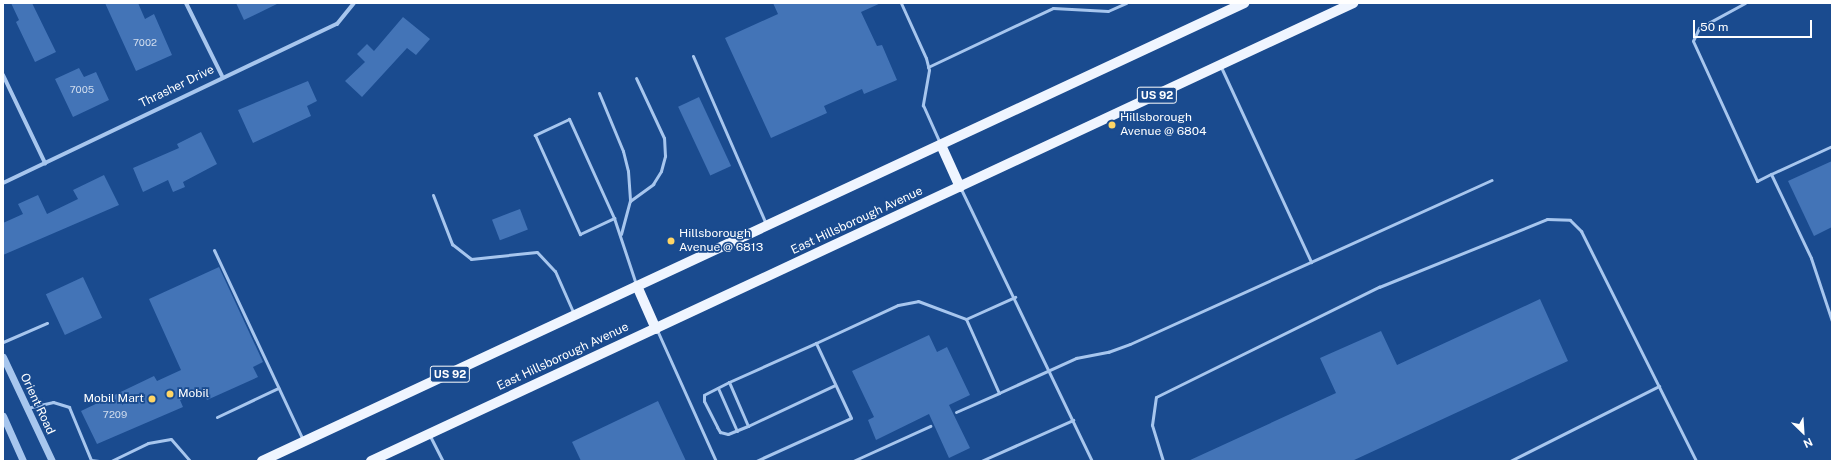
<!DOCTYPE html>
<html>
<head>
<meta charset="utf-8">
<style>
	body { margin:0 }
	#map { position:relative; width:1835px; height:464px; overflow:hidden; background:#1a4b8f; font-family:"Public Sans",sans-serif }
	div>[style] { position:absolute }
	.building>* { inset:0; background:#4374b7; transform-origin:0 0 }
	.service>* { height:3px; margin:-1.5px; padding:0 1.5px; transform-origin:1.5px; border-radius:1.5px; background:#a7c6ee }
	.minor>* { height:4px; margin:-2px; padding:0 2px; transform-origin:2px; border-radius:2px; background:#a7c6ee }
	.tertiary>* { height:7px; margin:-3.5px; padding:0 3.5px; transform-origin:3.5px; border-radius:3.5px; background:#a7c6ee }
	.primary>* { height:10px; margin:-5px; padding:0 5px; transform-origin:5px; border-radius:5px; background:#eff5ff }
	.dots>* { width:11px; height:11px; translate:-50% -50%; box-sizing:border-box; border:2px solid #1a4b8f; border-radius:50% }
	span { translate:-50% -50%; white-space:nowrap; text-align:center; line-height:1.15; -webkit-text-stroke:3.5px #1a4b8f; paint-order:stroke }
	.number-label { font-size:10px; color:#d0dced }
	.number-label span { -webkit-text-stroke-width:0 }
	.shield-label span { padding:1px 3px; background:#1a4b8f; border:1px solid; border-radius:3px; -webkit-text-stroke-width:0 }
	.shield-label { font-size:11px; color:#fff; font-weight:700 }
	.street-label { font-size:12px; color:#fff }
	.poi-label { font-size:12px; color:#fff }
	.left { translate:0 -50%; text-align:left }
	.right { translate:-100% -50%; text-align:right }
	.frame { position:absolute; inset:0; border:4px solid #fff; pointer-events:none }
	.north { position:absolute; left:1783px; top:412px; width:40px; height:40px; -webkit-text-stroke:3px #1a4b8f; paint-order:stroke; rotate:155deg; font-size:11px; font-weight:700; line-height:16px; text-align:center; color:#fff }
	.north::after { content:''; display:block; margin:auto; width:14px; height:18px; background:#fff; clip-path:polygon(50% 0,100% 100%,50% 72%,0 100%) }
	.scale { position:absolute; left:1693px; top:20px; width:119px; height:18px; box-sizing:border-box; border:2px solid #fff; border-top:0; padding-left:5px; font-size:12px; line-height:14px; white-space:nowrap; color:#fff; -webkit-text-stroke:3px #1a4b8f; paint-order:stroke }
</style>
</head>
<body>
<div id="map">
	<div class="building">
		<i style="clip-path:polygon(11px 3px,32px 3px,56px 52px,35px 62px,16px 22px,19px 20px)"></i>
		<i style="clip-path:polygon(105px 3px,138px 3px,145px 19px,154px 14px,172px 55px,136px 71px)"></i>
		<i style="clip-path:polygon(236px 3px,279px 3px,244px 20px)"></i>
		<i style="clip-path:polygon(773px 3px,881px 3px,861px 12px,877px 46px,882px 45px,897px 80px,864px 94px,862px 89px,824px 106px,827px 113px,771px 138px,725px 38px,778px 14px)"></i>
		<i style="clip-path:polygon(403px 17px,430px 39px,416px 55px,407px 48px,362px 97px,345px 81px,365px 62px,357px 54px,367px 44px,374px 51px)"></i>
		<i style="clip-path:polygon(79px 68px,84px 77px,96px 72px,109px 100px,73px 117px,55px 79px)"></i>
		<i style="clip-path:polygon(308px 81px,317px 101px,307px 106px,311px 116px,253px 143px,238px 110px)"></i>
		<i style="left:699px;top:97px;width:76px;height:23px;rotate:65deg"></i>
		<i style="clip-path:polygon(201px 132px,217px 164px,183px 182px,185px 187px,173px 192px,168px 180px,143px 192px,133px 168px,179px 148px,177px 144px)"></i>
		<i style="clip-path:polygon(1832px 161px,1832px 227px,1814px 236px,1788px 181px)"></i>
		<i style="clip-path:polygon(104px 175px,119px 205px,3px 255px,3px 223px,23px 214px,18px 204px,38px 195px,47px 214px,78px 199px,73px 190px)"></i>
		<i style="left:520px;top:209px;width:22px;height:30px;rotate:69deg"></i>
		<i style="clip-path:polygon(219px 267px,263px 362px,253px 367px,258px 377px,207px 400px,202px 390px,180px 400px,183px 407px,97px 444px,81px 411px,154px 376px,157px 381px,181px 370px,149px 299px)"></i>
		<i style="left:83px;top:277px;width:45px;height:41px;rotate:65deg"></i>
		<i style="clip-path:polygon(1540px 299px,1568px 361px,1352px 461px,1188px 461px,1336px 393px,1320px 358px,1381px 331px,1397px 365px)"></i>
		<i style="clip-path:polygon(929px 335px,937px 352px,947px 347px,970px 395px,949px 405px,970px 448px,949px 458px,929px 414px,876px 440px,868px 420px,874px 417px,852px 371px)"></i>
		<i style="clip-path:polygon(658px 401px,686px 461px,581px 461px,572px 442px)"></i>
	</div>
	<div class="service">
		<i style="left:901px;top:3px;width:60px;rotate:65.6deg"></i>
		<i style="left:926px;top:58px;width:12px;rotate:76deg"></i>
		<i style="left:929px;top:70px;width:36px;rotate:100deg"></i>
		<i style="left:923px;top:105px;width:42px;rotate:65.9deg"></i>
		<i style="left:1745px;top:3px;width:52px;rotate:151.5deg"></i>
		<i style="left:1699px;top:28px;width:14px;rotate:115deg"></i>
		<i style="left:1693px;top:41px;width:154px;rotate:65.4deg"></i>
		<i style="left:1757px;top:181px;width:16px;rotate:-27deg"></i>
		<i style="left:693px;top:56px;width:183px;rotate:66.5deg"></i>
		<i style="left:928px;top:67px;width:138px;rotate:-25.3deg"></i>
		<i style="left:1053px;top:8px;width:55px;rotate:3.1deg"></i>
		<i style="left:1108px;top:11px;width:20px;rotate:-24deg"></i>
		<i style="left:1221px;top:67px;width:215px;rotate:65.2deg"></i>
		<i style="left:599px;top:93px;width:63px;rotate:67.5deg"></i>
		<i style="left:623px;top:151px;width:21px;rotate:76deg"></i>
		<i style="left:628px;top:171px;width:30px;rotate:86deg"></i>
		<i style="left:1832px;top:146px;width:67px;rotate:155.3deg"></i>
		<i style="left:1771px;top:174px;width:93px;rotate:64.5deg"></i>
		<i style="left:1811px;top:258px;width:66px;rotate:71.6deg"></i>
		<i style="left:961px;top:189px;width:302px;rotate:64.3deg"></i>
		<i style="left:433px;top:195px;width:53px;rotate:68.8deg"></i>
		<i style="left:452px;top:244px;width:24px;rotate:38deg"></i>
		<i style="left:471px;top:259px;width:66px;rotate:-6.1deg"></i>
		<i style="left:537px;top:252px;width:26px;rotate:47deg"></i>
		<i style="left:555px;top:271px;width:47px;rotate:66.2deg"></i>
		<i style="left:614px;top:218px;width:109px;rotate:-114.4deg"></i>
		<i style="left:569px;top:119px;width:38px;rotate:155deg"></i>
		<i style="left:535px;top:135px;width:109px;rotate:65.6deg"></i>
		<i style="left:580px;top:234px;width:38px;rotate:-25deg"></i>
		<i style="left:614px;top:218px;width:70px;rotate:71.6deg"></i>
		<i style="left:621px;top:234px;width:34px;rotate:-75deg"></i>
		<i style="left:630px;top:201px;width:29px;rotate:-36deg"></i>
		<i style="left:653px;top:184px;width:15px;rotate:-58deg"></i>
		<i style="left:661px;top:171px;width:16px;rotate:-75deg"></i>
		<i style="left:665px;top:156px;width:18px;rotate:-93deg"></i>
		<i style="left:664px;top:138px;width:66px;rotate:-115deg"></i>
		<i style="left:214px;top:250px;width:210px;rotate:64.9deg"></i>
		<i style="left:966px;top:319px;width:81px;rotate:66deg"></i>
		<i style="left:999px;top:393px;width:85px;rotate:-24.4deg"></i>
		<i style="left:1076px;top:358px;width:33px;rotate:-11deg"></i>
		<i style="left:1108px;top:352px;width:23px;rotate:-20deg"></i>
		<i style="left:1130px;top:344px;width:397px;rotate:-24.4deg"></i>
		<i style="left:657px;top:330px;width:144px;rotate:65.8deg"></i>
		<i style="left:3px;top:342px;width:48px;rotate:-23.4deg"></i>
		<i style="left:729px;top:382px;width:28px;rotate:153deg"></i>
		<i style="left:704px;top:395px;width:6px;rotate:90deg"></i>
		<i style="left:704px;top:401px;width:29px;rotate:63deg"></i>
		<i style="left:717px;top:427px;width:6px;rotate:59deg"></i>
		<i style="left:720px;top:432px;width:8px;rotate:14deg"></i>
		<i style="left:728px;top:434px;width:22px;rotate:-22deg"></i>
		<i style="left:748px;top:426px;width:48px;rotate:-113.4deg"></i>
		<i style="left:729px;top:382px;width:95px;rotate:-24.1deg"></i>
		<i style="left:718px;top:388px;width:47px;rotate:66.2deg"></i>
		<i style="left:27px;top:408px;width:27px;rotate:-13deg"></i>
		<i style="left:53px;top:402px;width:17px;rotate:17deg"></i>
		<i style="left:69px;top:407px;width:57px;rotate:67.5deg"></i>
		<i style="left:91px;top:460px;width:8px;rotate:7deg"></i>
		<i style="left:956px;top:412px;width:47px;rotate:-23.8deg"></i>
		<i style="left:217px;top:417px;width:68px;rotate:-25.4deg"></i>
		<i style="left:748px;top:426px;width:96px;rotate:-25.2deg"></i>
		<i style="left:430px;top:436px;width:28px;rotate:63deg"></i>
		<i style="left:111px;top:461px;width:41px;rotate:-25.9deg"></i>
		<i style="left:148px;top:443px;width:23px;rotate:-10deg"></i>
		<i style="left:171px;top:439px;width:29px;rotate:49deg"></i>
		<i style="left:756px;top:461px;width:104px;rotate:-24.4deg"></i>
		<i style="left:851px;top:418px;width:83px;rotate:-115deg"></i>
		<i style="left:816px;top:343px;width:90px;rotate:-24.9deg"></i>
		<i style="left:898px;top:305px;width:20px;rotate:-11deg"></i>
		<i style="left:918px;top:301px;width:51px;rotate:20.6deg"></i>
		<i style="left:966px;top:319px;width:54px;rotate:-24.2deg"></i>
		<i style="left:853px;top:461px;width:85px;rotate:-24.4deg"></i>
		<i style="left:981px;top:461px;width:101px;rotate:-24deg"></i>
		<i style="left:1163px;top:461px;width:38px;rotate:-107deg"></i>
		<i style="left:1152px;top:425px;width:28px;rotate:-82deg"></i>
		<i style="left:1156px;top:397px;width:249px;rotate:-26.3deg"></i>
		<i style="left:1379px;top:287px;width:181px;rotate:-22deg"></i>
		<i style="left:1547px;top:219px;width:23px;rotate:2deg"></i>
		<i style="left:1570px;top:220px;width:16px;rotate:45deg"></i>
		<i style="left:1581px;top:231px;width:257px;rotate:63.4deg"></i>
		<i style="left:1510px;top:461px;width:167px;rotate:-26.7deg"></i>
	</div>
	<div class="minor">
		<i style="left:186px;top:3px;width:81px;rotate:63.7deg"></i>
		<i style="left:3px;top:75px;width:98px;rotate:64.5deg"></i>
		<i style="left:3px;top:183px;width:370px;rotate:-25.5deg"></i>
		<i style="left:337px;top:24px;width:27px;rotate:-51deg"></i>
	</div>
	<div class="tertiary">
		<i style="left:3px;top:357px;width:115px;rotate:64.8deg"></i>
		<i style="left:3px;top:416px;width:49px;rotate:66deg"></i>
	</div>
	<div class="primary">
		<i style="left:941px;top:145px;width:46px;rotate:65.7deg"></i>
		<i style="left:637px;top:286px;width:47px;rotate:66.2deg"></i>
		<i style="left:262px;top:461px;width:1084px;rotate:-25deg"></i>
		<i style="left:371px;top:461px;width:1084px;rotate:-25deg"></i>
	</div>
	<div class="dots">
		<i style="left:1112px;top:125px;background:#ffd565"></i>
		<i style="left:671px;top:241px;background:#ffd565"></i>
		<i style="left:170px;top:394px;background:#ffd565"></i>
		<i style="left:152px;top:399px;background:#ffd565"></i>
	</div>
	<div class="number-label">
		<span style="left:145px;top:43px">7002</span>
		<span style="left:82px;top:90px">7005</span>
		<span style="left:115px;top:415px">7209</span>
	</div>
	<div class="shield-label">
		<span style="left:1157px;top:95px">US 92</span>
		<span style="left:450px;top:374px">US 92</span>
	</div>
	<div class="street-label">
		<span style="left:177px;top:87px;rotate:-26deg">Thrasher Drive</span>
		<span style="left:857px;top:221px;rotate:-25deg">East Hillsborough Avenue</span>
		<span style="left:563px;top:357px;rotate:-25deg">East Hillsborough Avenue</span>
		<span style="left:37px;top:404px;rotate:65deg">Orient Road</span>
	</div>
	<div class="poi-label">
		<span class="left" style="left:1120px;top:125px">Hillsborough<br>Avenue @ 6804</span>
		<span class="left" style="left:679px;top:241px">Hillsborough<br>Avenue @ 6813</span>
		<span class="left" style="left:178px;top:394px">Mobil</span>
		<span class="right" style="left:144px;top:399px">Mobil Mart</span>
	</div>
	<div class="frame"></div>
	<div class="north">N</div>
	<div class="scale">50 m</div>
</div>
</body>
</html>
